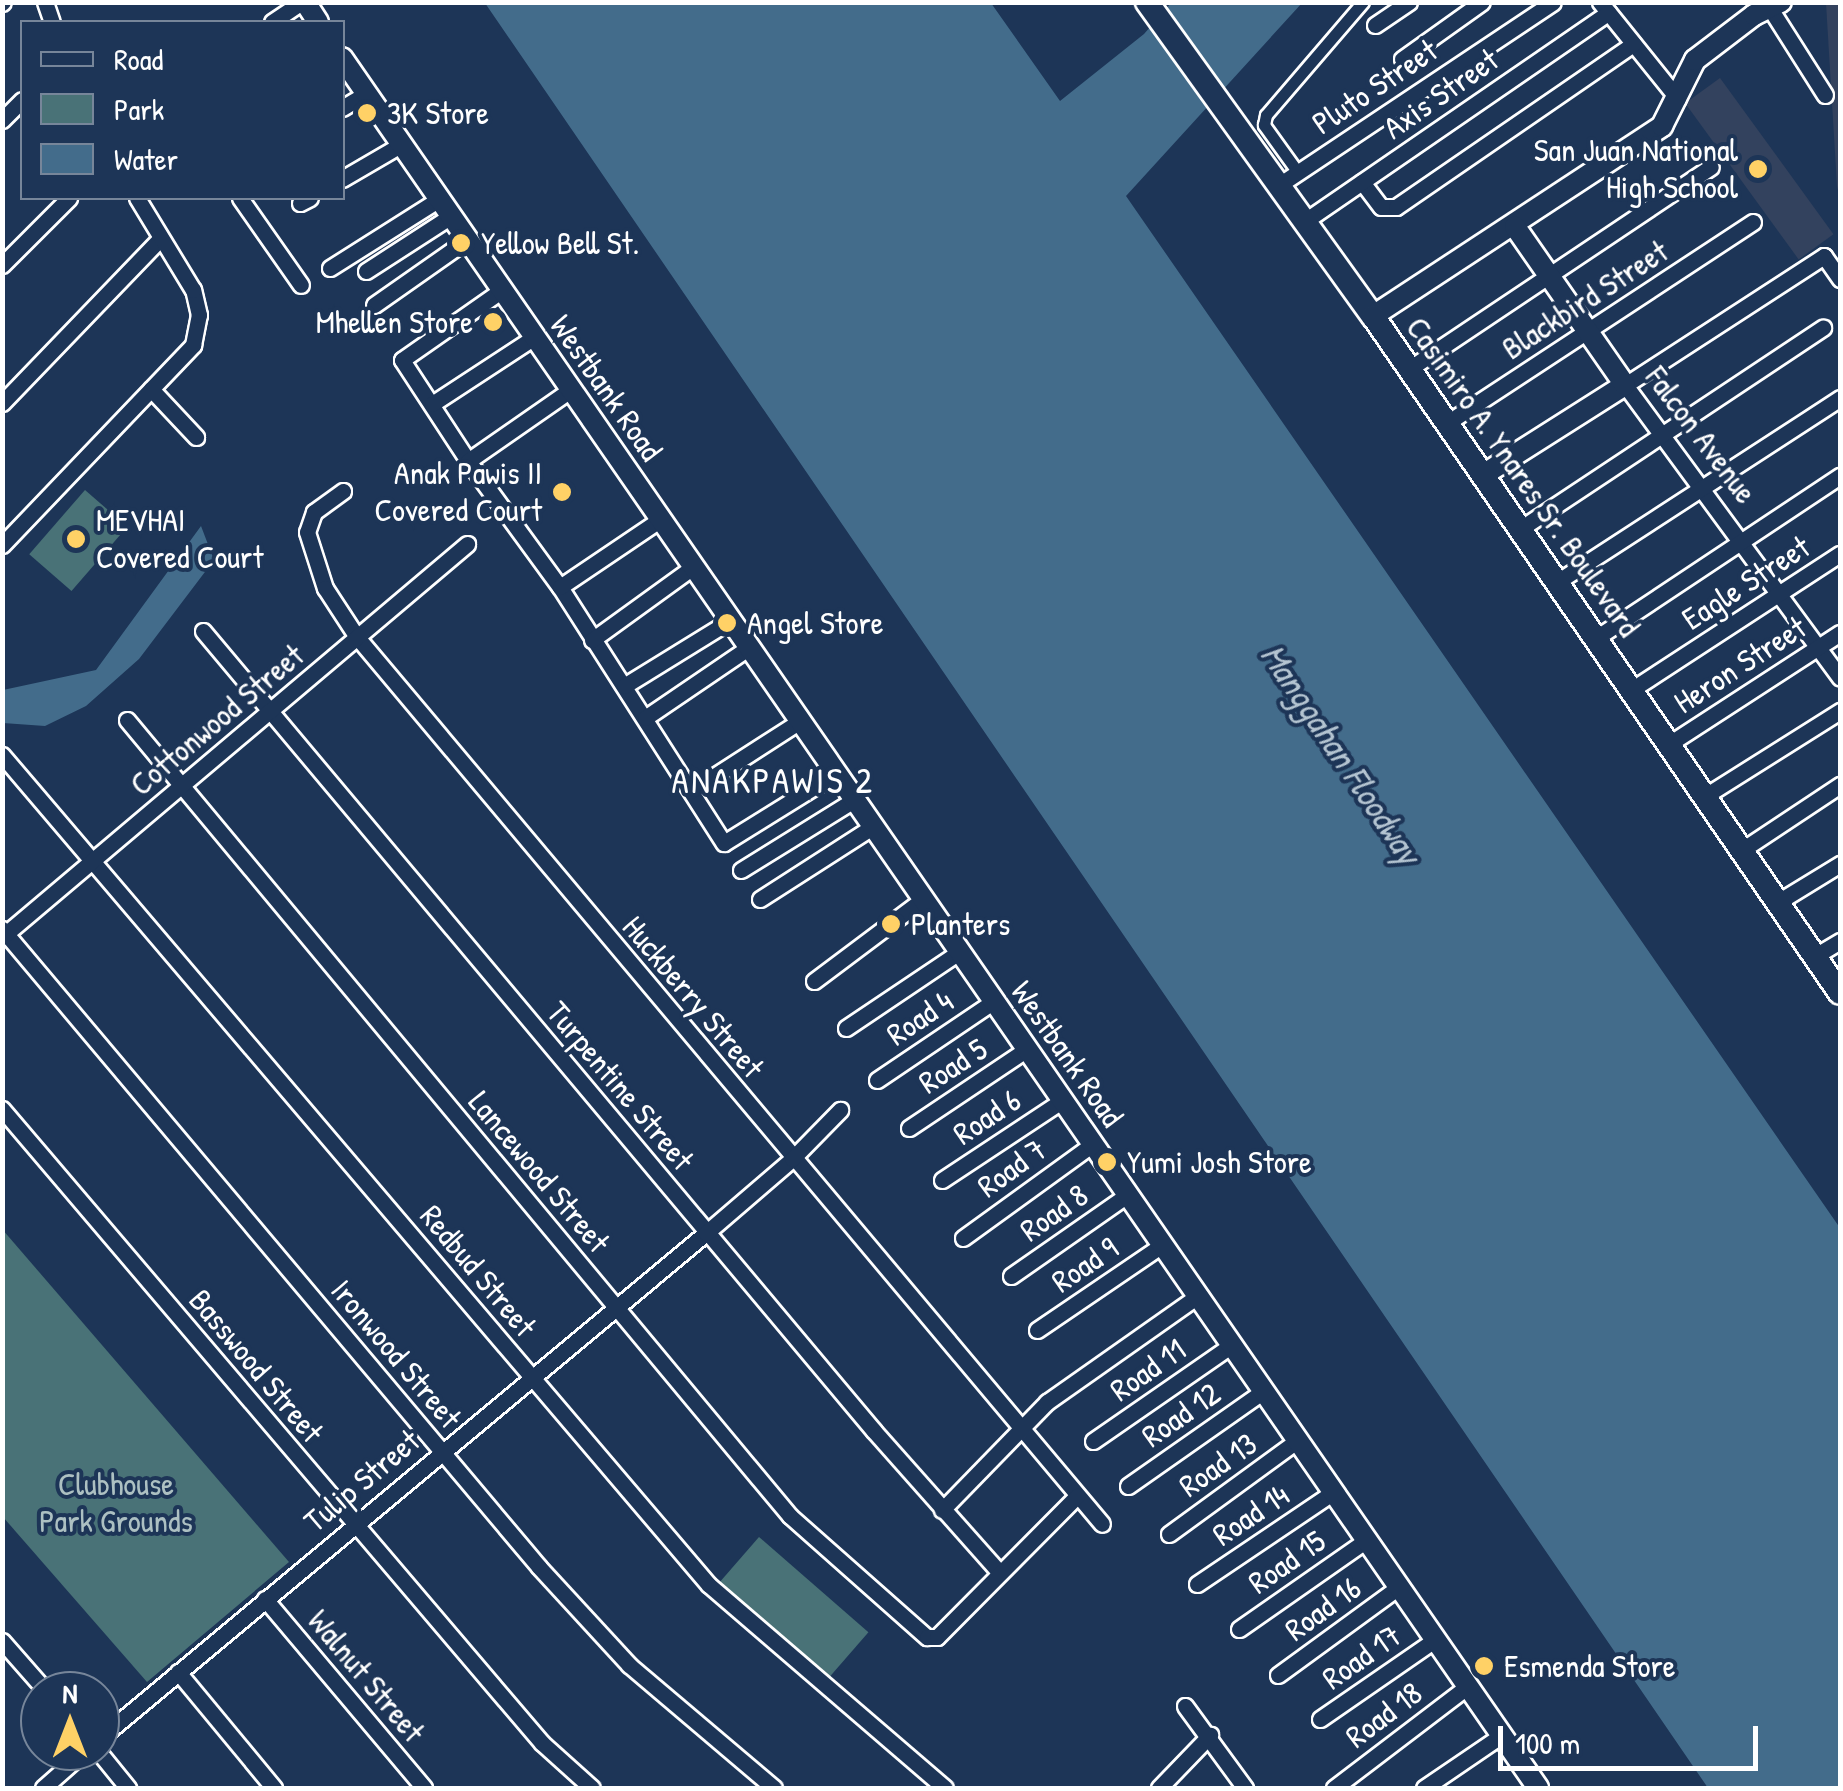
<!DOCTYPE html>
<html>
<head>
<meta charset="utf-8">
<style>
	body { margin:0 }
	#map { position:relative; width:1843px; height:1791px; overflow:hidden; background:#1d3557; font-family:"Patrick Hand",sans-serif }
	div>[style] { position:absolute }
	.built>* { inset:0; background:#33425e; transform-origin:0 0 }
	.green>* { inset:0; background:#497277; transform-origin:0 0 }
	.water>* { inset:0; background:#436c8b }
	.roads { filter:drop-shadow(2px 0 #fff) drop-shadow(-2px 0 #fff) drop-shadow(0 2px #fff) drop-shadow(0 -2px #fff) }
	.pedestrian>* { height:11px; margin:-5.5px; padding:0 5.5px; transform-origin:5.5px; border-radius:5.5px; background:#1d3557 }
	.minor>* { height:15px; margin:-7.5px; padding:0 7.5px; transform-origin:7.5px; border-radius:7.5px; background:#1d3557 }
	.tertiary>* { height:20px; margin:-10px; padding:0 10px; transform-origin:10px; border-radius:10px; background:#1d3557 }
	.secondary>* { height:22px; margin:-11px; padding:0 11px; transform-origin:11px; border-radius:11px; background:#1d3557 }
	.dots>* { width:28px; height:28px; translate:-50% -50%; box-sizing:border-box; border:5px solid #1d3557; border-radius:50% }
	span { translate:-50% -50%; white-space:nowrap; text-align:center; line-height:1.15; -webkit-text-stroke:8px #1d3557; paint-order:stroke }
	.street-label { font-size:32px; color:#fff }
	.poi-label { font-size:32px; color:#fff }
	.left { translate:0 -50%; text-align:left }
	.right { translate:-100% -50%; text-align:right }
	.park-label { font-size:32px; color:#adc0c2 }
	.water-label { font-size:35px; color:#b4c4d1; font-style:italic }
	.neighbourhood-label { font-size:35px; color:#fff; letter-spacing:2.5px }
	.frame { position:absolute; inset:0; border:5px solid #fff; pointer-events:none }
	.legend { position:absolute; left:20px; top:20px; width:325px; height:180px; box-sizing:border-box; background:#1d3557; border:2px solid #77869a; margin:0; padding:12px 18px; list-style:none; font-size:30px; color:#fff }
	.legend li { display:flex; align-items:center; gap:20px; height:50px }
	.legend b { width:50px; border:2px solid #77869a }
	.north { position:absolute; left:20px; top:1671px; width:100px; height:100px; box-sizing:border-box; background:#1d3557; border:2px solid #77869a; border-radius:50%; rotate:0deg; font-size:28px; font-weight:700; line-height:40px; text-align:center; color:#fff }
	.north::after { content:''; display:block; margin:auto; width:35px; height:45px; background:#ffd166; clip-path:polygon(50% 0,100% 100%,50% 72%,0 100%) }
	.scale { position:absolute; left:1498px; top:1726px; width:260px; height:45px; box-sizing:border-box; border:5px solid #fff; border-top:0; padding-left:12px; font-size:30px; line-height:35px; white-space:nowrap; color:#fff; -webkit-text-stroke:8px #1d3557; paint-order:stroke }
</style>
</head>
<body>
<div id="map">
	<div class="built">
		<i style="clip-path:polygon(1826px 3px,1840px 3px,1840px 200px,1837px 186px)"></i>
		<i style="left:1720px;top:78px;width:193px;height:43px;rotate:54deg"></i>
	</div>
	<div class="green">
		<i style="left:85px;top:490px;width:56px;height:85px;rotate:41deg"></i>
		<i style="clip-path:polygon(2px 1229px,289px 1562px,147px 1682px,3px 1517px)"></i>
		<i style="left:759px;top:1537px;width:145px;height:60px;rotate:41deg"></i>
	</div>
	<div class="water">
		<i style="clip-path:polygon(485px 3px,991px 3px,1060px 101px,1144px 34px,1171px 3px,1302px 3px,1126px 196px,1840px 1228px,1840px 1788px,1708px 1788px)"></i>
		<i style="clip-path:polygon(201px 526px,214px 560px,139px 659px,86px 706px,45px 726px,3px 723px,3px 690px,96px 670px)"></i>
	</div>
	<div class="roads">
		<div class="pedestrian">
			<i style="left:1297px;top:171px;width:57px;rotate:-125.7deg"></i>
			<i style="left:1264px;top:125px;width:10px;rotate:-79deg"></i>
			<i style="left:1266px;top:115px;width:149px;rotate:-49.4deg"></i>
		</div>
		<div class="minor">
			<i style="left:45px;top:2px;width:21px;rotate:71deg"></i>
			<i style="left:1600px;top:2px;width:124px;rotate:51.2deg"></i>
			<i style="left:1766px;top:2px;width:110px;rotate:57.6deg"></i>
			<i style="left:2px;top:3px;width:1px;rotate:-45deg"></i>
			<i style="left:272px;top:22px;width:36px;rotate:-34deg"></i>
			<i style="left:1375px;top:25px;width:41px;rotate:-34.1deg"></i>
			<i style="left:1402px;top:59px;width:98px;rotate:-35.5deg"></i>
			<i style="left:342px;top:108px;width:29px;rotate:-31deg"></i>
			<i style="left:2px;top:120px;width:28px;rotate:-45deg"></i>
			<i style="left:342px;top:179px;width:69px;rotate:-30.3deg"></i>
			<i style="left:1362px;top:182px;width:31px;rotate:53deg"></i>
			<i style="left:1381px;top:207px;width:15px"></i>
			<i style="left:1396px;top:207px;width:288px;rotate:-34.5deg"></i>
			<i style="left:1279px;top:185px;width:329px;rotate:-33.7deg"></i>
			<i style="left:240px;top:198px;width:106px;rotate:55deg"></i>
			<i style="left:300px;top:203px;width:11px;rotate:-27deg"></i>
			<i style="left:1305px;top:221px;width:368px;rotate:-34.5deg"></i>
			<i style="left:2px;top:265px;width:95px;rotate:-45deg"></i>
			<i style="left:330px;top:268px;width:129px;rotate:-32.3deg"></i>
			<i style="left:366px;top:271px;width:101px;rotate:-32.9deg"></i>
			<i style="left:1840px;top:279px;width:28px;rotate:-125deg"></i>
			<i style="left:1824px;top:256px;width:237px;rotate:147deg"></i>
			<i style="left:1625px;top:385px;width:363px;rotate:53.7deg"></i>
			<i style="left:502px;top:290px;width:122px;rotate:145deg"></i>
			<i style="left:402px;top:360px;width:121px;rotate:56.8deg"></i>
			<i style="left:468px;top:461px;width:156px;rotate:53.9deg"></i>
			<i style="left:560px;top:587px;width:304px;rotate:57.4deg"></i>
			<i style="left:724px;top:843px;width:131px;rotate:-31.9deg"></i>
			<i style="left:374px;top:305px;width:113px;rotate:-35deg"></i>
			<i style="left:1409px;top:369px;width:363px;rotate:-33.8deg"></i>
			<i style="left:151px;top:389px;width:66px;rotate:46.8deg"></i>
			<i style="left:2px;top:403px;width:229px;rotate:-46.1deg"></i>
			<i style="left:432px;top:404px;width:121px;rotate:-33.2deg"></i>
			<i style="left:1447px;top:423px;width:366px;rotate:-33.3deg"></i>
			<i style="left:468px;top:461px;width:124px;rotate:-34.8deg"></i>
			<i style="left:343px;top:491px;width:36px;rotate:144deg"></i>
			<i style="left:314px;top:512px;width:21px;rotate:109deg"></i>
			<i style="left:307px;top:532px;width:59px;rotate:72.2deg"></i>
			<i style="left:325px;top:588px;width:59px;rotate:56.9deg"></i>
			<i style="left:357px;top:637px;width:1158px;rotate:49.97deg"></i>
			<i style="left:1520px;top:529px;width:364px;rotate:-33.6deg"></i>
			<i style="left:2px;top:545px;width:277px;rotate:-46.3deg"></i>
			<i style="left:193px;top:345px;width:31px;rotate:-79deg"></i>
			<i style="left:199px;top:315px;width:26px;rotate:-103deg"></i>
			<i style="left:193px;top:290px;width:108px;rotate:-121.3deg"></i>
			<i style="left:1557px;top:582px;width:338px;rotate:-33deg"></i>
			<i style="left:560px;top:587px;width:122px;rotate:-34deg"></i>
			<i style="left:203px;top:631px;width:1044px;rotate:50.01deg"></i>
			<i style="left:874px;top:1431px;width:188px;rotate:48.4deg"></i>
			<i style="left:1596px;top:638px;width:293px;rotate:-33.6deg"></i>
			<i style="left:592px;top:640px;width:125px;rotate:-35.9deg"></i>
			<i style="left:624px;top:686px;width:126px;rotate:-31.7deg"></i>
			<i style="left:1631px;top:690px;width:249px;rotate:-33.1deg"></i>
			<i style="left:645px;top:718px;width:128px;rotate:-34.2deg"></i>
			<i style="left:127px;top:720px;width:1036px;rotate:50.21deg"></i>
			<i style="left:790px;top:1516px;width:183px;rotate:41.5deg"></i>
			<i style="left:927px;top:1637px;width:10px"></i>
			<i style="left:937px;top:1637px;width:199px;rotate:-45.2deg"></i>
			<i style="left:1669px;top:744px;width:204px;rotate:-33deg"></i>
			<i style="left:2px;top:755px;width:1090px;rotate:49.58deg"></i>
			<i style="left:709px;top:1585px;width:311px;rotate:40.7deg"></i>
			<i style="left:691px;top:791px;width:130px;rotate:-32.7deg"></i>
			<i style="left:1705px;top:796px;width:160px;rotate:-32.2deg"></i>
			<i style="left:1742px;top:850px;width:118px;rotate:-33.6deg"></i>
			<i style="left:741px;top:870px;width:133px;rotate:-31.8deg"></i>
			<i style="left:760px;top:899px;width:133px;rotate:-32.7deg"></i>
			<i style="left:1778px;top:902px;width:73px;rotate:-31.5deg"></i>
			<i style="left:2px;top:929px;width:834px;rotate:49.91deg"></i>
			<i style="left:539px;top:1567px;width:133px;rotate:47.4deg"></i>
			<i style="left:629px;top:1665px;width:190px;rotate:40.3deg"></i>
			<i style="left:2px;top:937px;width:609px;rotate:-40.2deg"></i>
			<i style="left:1815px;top:956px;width:29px;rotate:-31deg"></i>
			<i style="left:814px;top:981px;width:135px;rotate:-36.9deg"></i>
			<i style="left:846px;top:1028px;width:136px;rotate:-33.9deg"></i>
			<i style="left:877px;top:1080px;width:141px;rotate:-34deg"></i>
			<i style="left:2px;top:1109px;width:833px;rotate:49.58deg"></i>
			<i style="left:542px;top:1743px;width:67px;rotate:42deg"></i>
			<i style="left:909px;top:1128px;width:142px;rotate:-33.8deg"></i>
			<i style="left:942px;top:1180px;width:145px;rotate:-33.5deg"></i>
			<i style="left:963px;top:1238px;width:162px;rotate:-35.9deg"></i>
			<i style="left:1011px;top:1276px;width:141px;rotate:-34.9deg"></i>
			<i style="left:1037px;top:1330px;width:151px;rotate:-34.2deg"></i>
			<i style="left:1093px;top:1441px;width:170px;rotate:-34.7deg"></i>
			<i style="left:1128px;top:1486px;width:167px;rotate:-35deg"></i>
			<i style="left:942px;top:1510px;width:151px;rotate:-45.8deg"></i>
			<i style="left:1047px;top:1402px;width:186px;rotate:-35.1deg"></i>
			<i style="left:1169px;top:1534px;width:160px;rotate:-36.1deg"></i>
			<i style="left:1197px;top:1584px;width:166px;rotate:-34deg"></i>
			<i style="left:265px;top:1599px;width:247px;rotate:49.9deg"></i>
			<i style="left:1239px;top:1629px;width:157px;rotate:-34.9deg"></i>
			<i style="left:2px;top:1641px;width:67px;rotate:48.7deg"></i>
			<i style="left:178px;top:1672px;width:151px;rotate:50.4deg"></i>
			<i style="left:1278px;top:1675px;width:151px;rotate:-36.1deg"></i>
			<i style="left:1185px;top:1706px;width:102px;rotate:53.8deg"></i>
			<i style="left:1320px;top:1719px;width:141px;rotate:-34.6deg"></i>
			<i style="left:100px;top:1738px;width:789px;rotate:-39.81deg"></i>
			<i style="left:706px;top:1233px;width:113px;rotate:-40.7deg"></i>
			<i style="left:792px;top:1159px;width:69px;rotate:-45.6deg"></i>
			<i style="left:98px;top:1751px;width:48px;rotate:51deg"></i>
			<i style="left:43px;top:1788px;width:56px;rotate:-41.4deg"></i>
			<i style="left:1159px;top:1788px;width:74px;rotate:-46.1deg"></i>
			<i style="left:1334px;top:1788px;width:168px;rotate:-37.3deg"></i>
			<i style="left:1424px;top:1788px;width:94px;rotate:-34.2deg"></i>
		</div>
		<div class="tertiary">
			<i style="left:305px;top:2px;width:24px;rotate:57deg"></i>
			<i style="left:342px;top:58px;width:2103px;rotate:55.34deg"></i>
			<i style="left:1373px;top:316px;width:346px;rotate:-33.3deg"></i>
			<i style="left:1662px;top:126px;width:74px;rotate:-63.4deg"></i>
			<i style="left:1695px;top:60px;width:74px;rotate:-37.3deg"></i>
			<i style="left:1754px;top:15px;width:30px;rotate:-26deg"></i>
			<i style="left:1483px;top:475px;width:168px;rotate:-32.4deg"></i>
			<i style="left:1625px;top:385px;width:193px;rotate:-124.8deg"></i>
		</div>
		<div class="secondary">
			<i style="left:1147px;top:2px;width:387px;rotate:54.3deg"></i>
			<i style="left:1373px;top:316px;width:822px;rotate:55.4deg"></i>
		</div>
	</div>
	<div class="dots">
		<i style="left:367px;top:113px;background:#ffd166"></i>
		<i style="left:1758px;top:169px;background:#ffd166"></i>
		<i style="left:461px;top:243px;background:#ffd166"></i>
		<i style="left:493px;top:322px;background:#ffd166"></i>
		<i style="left:562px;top:492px;background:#ffd166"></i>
		<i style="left:76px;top:539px;background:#ffd166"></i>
		<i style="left:727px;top:623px;background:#ffd166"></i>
		<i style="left:891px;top:924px;background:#ffd166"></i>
		<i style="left:1107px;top:1162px;background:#ffd166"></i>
		<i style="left:1484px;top:1666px;background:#ffd166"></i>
	</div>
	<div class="street-label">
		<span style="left:1375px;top:87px;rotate:-34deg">Pluto Street</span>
		<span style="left:1441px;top:94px;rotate:-35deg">Axis Street</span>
		<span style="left:1585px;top:300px;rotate:-33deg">Blackbird Street</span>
		<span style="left:606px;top:388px;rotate:55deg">Westbank Road</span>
		<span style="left:1701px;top:435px;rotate:53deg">Falcon Avenue</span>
		<span style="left:1523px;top:477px;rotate:55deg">Casimiro A. Ynares Sr. Boulevard</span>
		<span style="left:1746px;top:583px;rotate:-33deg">Eagle Street</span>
		<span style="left:1740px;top:665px;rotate:-33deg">Heron Street</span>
		<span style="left:217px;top:720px;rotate:-40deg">Cottonwood Street</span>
		<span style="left:693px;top:997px;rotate:50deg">Huckberry Street</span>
		<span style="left:920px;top:1018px;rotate:-34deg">Road 4</span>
		<span style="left:1067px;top:1054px;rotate:55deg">Westbank Road</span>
		<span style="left:953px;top:1066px;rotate:-33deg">Road 5</span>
		<span style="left:620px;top:1086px;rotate:50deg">Turpentine Street</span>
		<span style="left:987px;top:1117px;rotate:-34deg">Road 6</span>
		<span style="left:1012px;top:1168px;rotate:-36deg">Road 7</span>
		<span style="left:539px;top:1172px;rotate:50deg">Lancewood Street</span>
		<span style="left:1054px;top:1213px;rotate:-35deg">Road 8</span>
		<span style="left:1085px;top:1265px;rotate:-34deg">Road 9</span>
		<span style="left:478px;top:1271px;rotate:50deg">Redbud Street</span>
		<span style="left:396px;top:1354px;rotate:50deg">Ironwood Street</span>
		<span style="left:256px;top:1366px;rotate:50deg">Basswood Street</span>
		<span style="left:1148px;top:1370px;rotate:-35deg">Road 11</span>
		<span style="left:1181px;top:1415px;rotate:-35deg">Road 12</span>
		<span style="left:1218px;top:1465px;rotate:-35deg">Road 13</span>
		<span style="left:362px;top:1481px;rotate:-40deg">Tulip Street</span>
		<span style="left:1251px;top:1515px;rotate:-34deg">Road 14</span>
		<span style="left:1287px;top:1562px;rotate:-35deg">Road 15</span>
		<span style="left:1323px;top:1609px;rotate:-36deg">Road 16</span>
		<span style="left:1362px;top:1657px;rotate:-35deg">Road 17</span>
		<span style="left:366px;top:1676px;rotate:50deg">Walnut Street</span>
		<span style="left:1384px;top:1715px;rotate:-37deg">Road 18</span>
	</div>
	<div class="poi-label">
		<span class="left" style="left:387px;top:113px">3K Store</span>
		<span class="right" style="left:1738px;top:169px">San Juan National<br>High School</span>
		<span class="left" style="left:481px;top:243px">Yellow Bell St.</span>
		<span class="right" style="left:473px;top:322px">Mhellen Store</span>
		<span class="right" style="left:542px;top:492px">Anak Pawis II<br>Covered Court</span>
		<span class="left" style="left:96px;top:539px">MEVHAI<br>Covered Court</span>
		<span class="left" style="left:747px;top:623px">Angel Store</span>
		<span class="left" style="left:911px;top:924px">Planters</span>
		<span class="left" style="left:1127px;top:1162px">Yumi Josh Store</span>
		<span class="left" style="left:1504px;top:1666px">Esmenda Store</span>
	</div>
	<div class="park-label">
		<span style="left:116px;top:1503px">Clubhouse<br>Park Grounds</span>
	</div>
	<div class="water-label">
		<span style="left:1341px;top:754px;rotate:56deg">Manggahan Floodway</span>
	</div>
	<div class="neighbourhood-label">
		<span style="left:773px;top:781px">ANAKPAWIS 2</span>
	</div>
	<div class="frame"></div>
	<ul class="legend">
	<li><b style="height:12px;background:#1d3557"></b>Road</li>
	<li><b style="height:28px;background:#497277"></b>Park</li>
	<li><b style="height:28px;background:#436c8b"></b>Water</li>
	</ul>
	<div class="north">N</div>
	<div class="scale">100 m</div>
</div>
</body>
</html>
